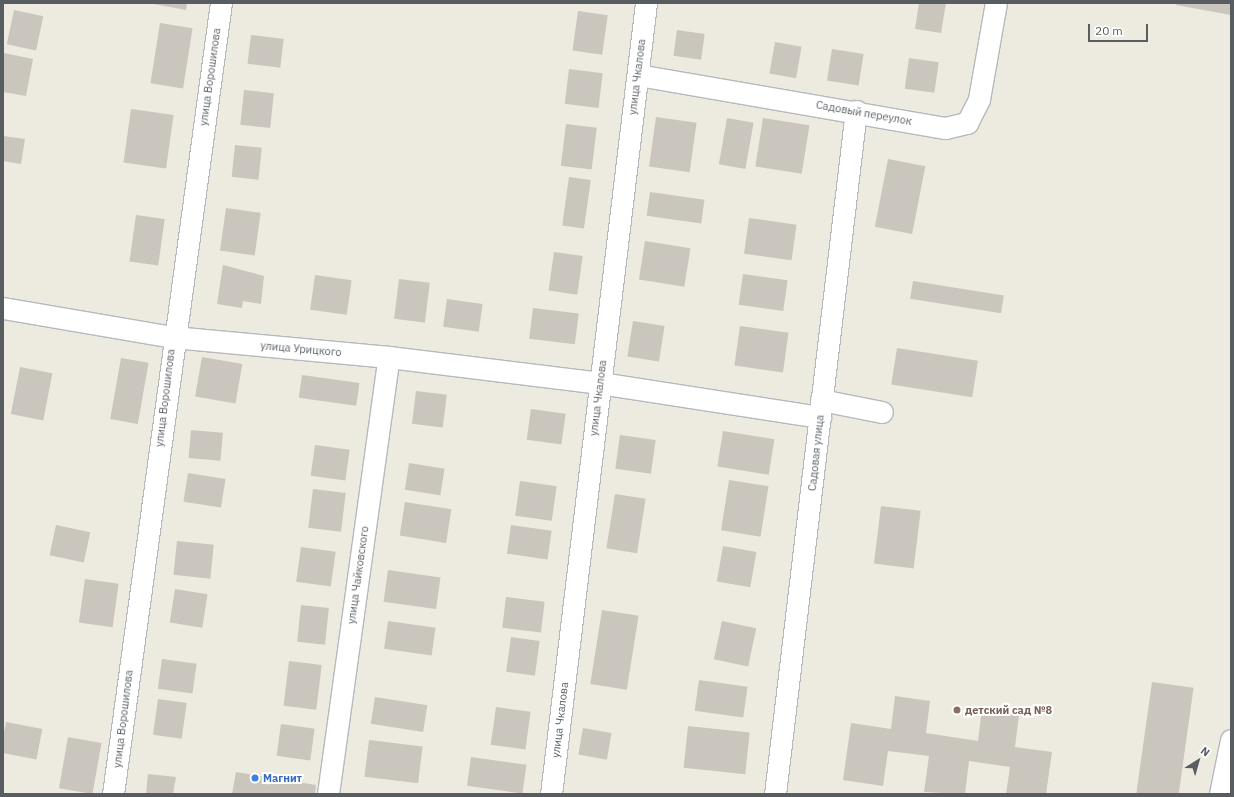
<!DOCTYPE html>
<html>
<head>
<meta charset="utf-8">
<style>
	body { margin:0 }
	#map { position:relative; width:1234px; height:797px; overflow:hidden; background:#edeadf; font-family:"IBM Plex Sans",sans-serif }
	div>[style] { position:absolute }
	.building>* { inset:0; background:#cac6be; transform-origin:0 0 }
	.roads { filter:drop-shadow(1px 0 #b5b9be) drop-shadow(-1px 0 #b5b9be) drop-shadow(0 1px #b5b9be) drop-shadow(0 -1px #b5b9be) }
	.minor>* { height:21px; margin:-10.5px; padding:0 10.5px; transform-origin:10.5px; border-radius:10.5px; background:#fff }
	.dots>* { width:11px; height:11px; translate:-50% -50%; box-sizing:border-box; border:2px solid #fff; border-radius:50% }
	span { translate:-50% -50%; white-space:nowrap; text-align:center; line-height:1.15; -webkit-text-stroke:4px #fff; paint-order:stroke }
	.street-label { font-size:11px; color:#585d62 }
	.education-label { font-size:11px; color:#785e54; font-weight:700 }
	.left { translate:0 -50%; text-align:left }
	.shop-label { font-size:11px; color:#366cbe; font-weight:700 }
	.frame { position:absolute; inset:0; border:4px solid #585d62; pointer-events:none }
	.north { position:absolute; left:1178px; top:741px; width:40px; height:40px; -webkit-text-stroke:3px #fff; paint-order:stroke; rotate:37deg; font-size:11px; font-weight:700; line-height:16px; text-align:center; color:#585d62 }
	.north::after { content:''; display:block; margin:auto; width:14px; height:18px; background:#585d62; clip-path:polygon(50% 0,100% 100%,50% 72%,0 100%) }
	.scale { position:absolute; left:1088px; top:24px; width:60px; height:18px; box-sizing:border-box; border:2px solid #585d62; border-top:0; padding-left:5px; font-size:12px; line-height:14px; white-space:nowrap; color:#585d62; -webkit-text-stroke:3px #fff; paint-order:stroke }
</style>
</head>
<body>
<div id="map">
	<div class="building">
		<i style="clip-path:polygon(148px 3px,187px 3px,186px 10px)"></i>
		<i style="clip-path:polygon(919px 3px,946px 3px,941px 33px,915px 29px)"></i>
		<i style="clip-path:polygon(1177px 3px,1231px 3px,1231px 15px,1176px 5px)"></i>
		<i style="left:14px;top:10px;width:30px;height:35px;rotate:12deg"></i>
		<i style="left:578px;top:11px;width:30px;height:40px;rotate:8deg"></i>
		<i style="left:160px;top:23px;width:33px;height:61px;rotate:9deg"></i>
		<i style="left:677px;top:30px;width:28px;height:26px;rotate:8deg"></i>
		<i style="left:251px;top:35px;width:33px;height:29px;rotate:7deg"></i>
		<i style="left:775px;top:42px;width:27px;height:32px;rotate:10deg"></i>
		<i style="left:832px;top:49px;width:32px;height:32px;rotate:9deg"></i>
		<i style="clip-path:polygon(4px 53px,33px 59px,26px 96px,3px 92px)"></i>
		<i style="left:909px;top:58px;width:30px;height:31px;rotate:8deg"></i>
		<i style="left:569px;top:69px;width:34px;height:35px;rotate:7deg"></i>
		<i style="left:244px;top:90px;width:30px;height:35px;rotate:6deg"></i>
		<i style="left:131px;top:109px;width:43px;height:54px;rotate:8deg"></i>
		<i style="left:656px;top:117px;width:41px;height:50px;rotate:8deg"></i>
		<i style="left:727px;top:118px;width:27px;height:47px;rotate:10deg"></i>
		<i style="left:763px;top:118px;width:47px;height:49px;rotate:9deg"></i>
		<i style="left:566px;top:124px;width:31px;height:42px;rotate:7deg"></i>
		<i style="clip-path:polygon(3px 136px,25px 139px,21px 164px,3px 161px)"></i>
		<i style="left:235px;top:145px;width:27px;height:32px;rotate:6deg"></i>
		<i style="left:888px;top:159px;width:38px;height:69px;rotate:11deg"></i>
		<i style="left:569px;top:177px;width:22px;height:49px;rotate:8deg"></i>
		<i style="left:650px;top:192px;width:55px;height:24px;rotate:8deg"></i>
		<i style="left:226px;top:208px;width:35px;height:43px;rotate:8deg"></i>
		<i style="left:136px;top:215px;width:29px;height:47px;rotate:8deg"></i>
		<i style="left:749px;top:218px;width:48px;height:36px;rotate:8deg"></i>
		<i style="left:645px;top:241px;width:46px;height:39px;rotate:9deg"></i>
		<i style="left:554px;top:252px;width:29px;height:39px;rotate:8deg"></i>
		<i style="clip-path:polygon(223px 265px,264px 276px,261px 304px,243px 301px,242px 308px,217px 304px)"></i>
		<i style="left:743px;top:274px;width:45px;height:31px;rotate:8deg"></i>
		<i style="left:315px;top:275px;width:37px;height:35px;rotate:8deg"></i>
		<i style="left:399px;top:279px;width:31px;height:40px;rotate:7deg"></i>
		<i style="left:913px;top:281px;width:92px;height:18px;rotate:9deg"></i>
		<i style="left:447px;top:299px;width:36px;height:28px;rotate:8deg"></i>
		<i style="left:533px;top:308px;width:46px;height:31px;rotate:7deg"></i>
		<i style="left:633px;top:321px;width:32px;height:36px;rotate:9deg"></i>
		<i style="left:740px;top:326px;width:49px;height:40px;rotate:8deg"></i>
		<i style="left:897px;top:348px;width:82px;height:37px;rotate:9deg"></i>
		<i style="left:202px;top:357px;width:41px;height:40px;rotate:10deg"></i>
		<i style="left:121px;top:358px;width:28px;height:62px;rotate:10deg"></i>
		<i style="left:20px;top:367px;width:33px;height:48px;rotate:11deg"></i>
		<i style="left:302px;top:375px;width:58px;height:23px;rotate:8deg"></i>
		<i style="left:416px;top:391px;width:31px;height:33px;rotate:7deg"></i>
		<i style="left:531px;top:409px;width:35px;height:31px;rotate:8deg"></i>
		<i style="left:191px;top:430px;width:32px;height:28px;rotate:5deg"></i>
		<i style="left:723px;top:431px;width:52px;height:36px;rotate:9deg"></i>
		<i style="left:620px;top:435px;width:36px;height:34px;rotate:8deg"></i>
		<i style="left:315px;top:445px;width:35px;height:31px;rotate:8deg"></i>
		<i style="left:409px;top:463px;width:36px;height:27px;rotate:9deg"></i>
		<i style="left:188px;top:473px;width:38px;height:29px;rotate:9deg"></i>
		<i style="left:729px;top:480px;width:40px;height:51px;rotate:9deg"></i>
		<i style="left:520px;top:481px;width:37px;height:35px;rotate:8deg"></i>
		<i style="left:313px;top:489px;width:33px;height:39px;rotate:7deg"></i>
		<i style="left:615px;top:494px;width:31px;height:55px;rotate:9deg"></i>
		<i style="left:405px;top:502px;width:47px;height:34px;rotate:9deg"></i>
		<i style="left:881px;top:506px;width:40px;height:58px;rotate:7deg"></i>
		<i style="left:56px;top:525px;width:35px;height:31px;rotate:12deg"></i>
		<i style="left:511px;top:525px;width:41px;height:29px;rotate:8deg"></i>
		<i style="left:177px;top:541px;width:37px;height:34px;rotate:6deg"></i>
		<i style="left:723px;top:546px;width:34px;height:36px;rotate:10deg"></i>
		<i style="left:301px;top:547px;width:35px;height:35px;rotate:8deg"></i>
		<i style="left:388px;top:570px;width:53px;height:32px;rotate:8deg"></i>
		<i style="left:85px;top:579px;width:34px;height:44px;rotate:8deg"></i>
		<i style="left:175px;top:589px;width:33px;height:34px;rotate:9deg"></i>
		<i style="left:506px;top:597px;width:39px;height:31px;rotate:7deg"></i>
		<i style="left:301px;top:605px;width:28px;height:37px;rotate:6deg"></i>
		<i style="left:602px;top:610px;width:37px;height:75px;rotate:9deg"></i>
		<i style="left:388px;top:621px;width:48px;height:28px;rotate:8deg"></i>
		<i style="left:722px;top:621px;width:35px;height:39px;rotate:12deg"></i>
		<i style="left:511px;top:637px;width:29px;height:35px;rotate:8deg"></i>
		<i style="left:162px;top:659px;width:35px;height:30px;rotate:8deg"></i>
		<i style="left:289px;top:661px;width:33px;height:45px;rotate:7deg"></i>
		<i style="left:699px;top:680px;width:49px;height:31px;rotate:8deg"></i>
		<i style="left:1152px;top:682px;width:42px;height:113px;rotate:8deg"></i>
		<i style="clip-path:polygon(895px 696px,930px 701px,926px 733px,978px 741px,982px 709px,1019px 715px,1015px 747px,1052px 752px,1046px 794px,1006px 794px,1010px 767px,969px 761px,965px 794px,924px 792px,929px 756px,888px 751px,883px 786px,843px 780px,851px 723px,891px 729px)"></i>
		<i style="left:375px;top:697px;width:53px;height:27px;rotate:9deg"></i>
		<i style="left:158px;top:699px;width:29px;height:36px;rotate:8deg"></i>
		<i style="left:496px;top:707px;width:35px;height:38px;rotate:8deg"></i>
		<i style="left:6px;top:722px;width:37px;height:31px;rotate:11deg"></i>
		<i style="left:281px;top:724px;width:34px;height:32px;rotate:8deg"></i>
		<i style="left:688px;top:726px;width:62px;height:42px;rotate:6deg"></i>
		<i style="left:583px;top:728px;width:29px;height:27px;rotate:10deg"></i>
		<i style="left:68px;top:737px;width:34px;height:52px;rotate:10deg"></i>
		<i style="left:369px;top:740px;width:54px;height:37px;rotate:7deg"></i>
		<i style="left:471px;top:757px;width:56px;height:29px;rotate:8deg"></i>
		<i style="clip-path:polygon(236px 772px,316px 785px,315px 794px,232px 794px)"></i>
		<i style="clip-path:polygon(148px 774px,176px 777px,173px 794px,146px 794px)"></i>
	</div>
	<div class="roads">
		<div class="minor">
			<i style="left:638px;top:75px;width:312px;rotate:9.8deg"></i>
			<i style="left:945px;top:128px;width:23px;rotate:-13deg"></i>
			<i style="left:967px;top:123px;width:27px;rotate:-63deg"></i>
			<i style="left:979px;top:99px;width:97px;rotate:-80deg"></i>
			<i style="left:3px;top:308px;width:172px;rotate:9.7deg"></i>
			<i style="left:173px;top:337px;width:217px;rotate:5.3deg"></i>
			<i style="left:389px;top:357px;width:213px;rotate:7deg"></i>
			<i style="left:600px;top:383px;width:223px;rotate:8.8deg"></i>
			<i style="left:821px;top:400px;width:62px;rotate:11.1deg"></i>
			<i style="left:113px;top:794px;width:798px;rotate:-82.23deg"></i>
			<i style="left:328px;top:794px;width:441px;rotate:-82.1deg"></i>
			<i style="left:551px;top:794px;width:797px;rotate:-83.15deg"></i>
			<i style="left:775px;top:794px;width:688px;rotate:-83.24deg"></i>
			<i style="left:1220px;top:794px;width:55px;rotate:-78.5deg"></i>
		</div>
	</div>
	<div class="dots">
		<i style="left:957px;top:710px;background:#8d6e63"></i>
		<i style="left:255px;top:778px;background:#3f7fe0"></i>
	</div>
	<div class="street-label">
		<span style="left:210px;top:77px;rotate:-82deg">улица Ворошилова</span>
		<span style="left:637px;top:77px;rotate:-83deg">улица Чкалова</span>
		<span style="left:864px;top:113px;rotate:10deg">Садовый переулок</span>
		<span style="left:301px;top:349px;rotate:5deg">улица Урицкого</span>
		<span style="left:165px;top:398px;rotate:-83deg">улица Ворошилова</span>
		<span style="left:598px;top:398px;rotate:-83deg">улица Чкалова</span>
		<span style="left:816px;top:453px;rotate:-84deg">Садовая улица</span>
		<span style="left:358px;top:575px;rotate:-82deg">улица Чайковского</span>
		<span style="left:123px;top:719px;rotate:-83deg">улица Ворошилова</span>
		<span style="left:560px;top:720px;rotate:-83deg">улица Чкалова</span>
	</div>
	<div class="education-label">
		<span class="left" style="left:965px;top:710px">детский сад №8</span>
	</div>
	<div class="shop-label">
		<span class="left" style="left:263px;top:778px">Магнит</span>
	</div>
	<div class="frame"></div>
	<div class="north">N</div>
	<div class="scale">20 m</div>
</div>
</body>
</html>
